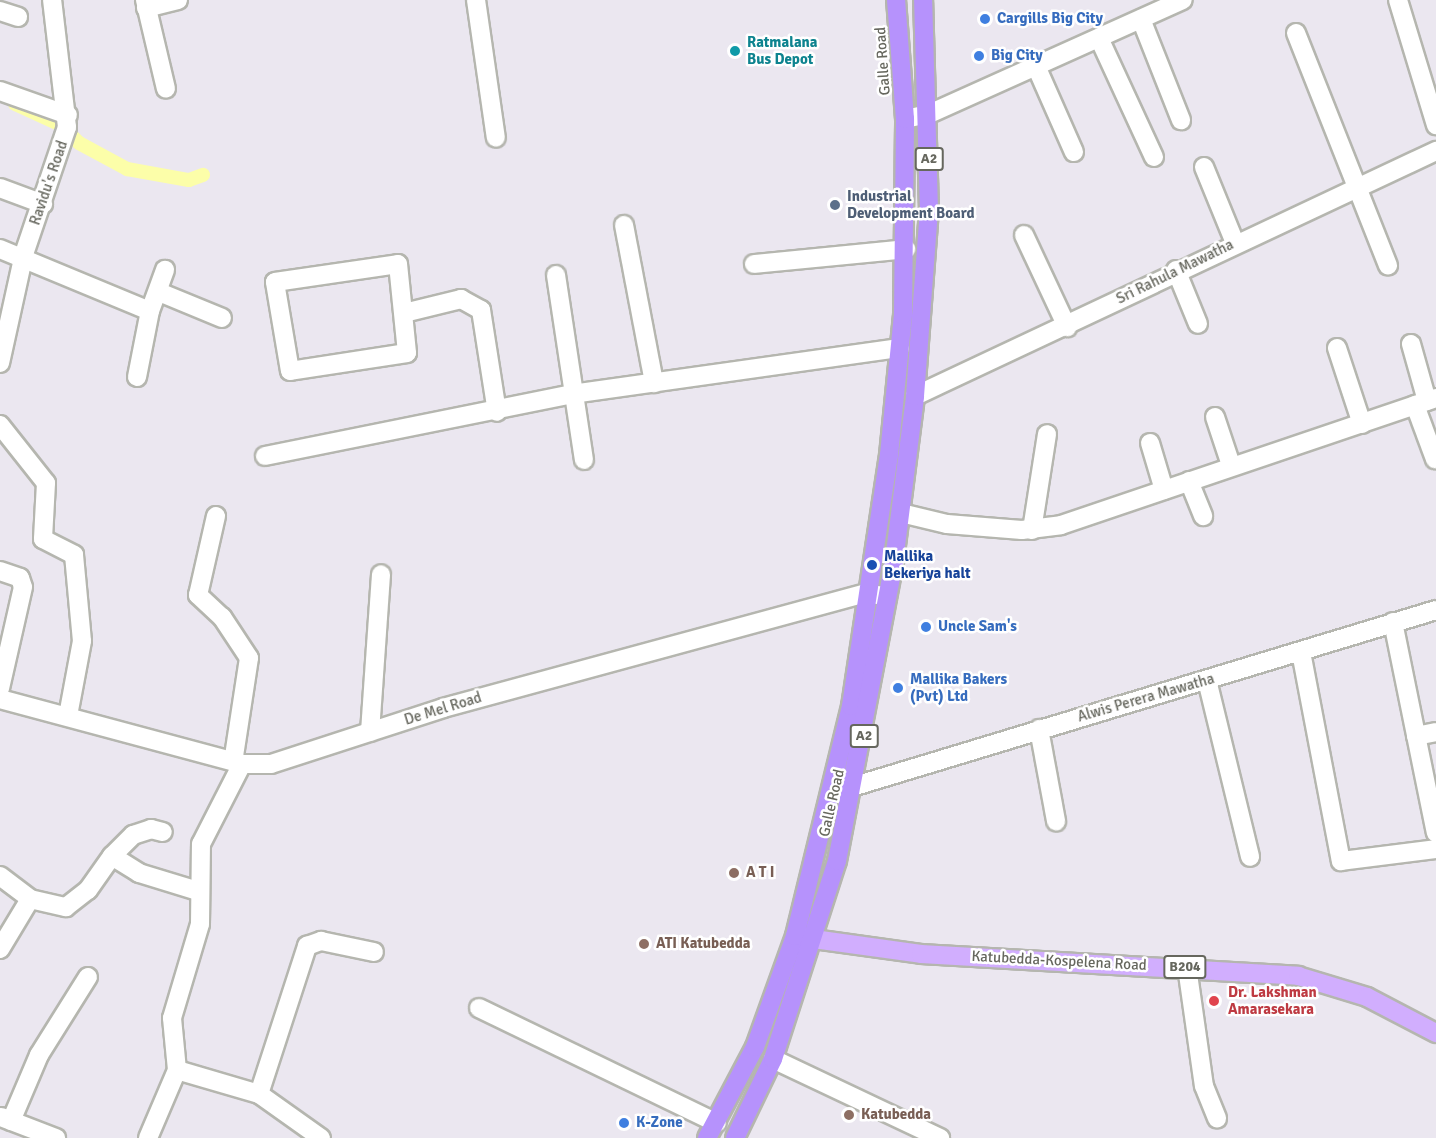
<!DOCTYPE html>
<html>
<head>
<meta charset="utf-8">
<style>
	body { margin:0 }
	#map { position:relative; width:1436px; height:1138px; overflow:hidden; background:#ebe7f0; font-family:Signika,sans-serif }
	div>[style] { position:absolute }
	.canal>* { height:14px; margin:-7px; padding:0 7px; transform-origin:7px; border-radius:7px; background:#fcfea9 }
	.roads { filter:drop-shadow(2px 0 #b5b6af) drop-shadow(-2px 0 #b5b6af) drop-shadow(0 2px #b5b6af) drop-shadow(0 -2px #b5b6af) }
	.minor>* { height:18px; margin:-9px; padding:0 9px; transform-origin:9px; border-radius:9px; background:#fff }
	.major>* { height:18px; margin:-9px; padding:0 9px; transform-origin:9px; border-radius:9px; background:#d1aefe }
	.highway>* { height:18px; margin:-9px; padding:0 9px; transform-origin:9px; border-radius:9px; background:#b692fc }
	.dots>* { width:16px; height:16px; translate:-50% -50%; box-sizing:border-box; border:3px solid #fff; border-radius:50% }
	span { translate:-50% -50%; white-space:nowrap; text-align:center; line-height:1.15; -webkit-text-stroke:5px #fff; paint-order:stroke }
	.shield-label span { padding:2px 4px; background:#fff; border:2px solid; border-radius:4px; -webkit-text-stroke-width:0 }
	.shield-label { font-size:14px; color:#66675e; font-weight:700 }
	.shop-label { font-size:15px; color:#366cbe; font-weight:700 }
	.left { translate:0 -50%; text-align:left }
	.culture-label { font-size:15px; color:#0d838f; font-weight:700 }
	.street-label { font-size:15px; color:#66675e }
	.service-label { font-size:15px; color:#4e5e75; font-weight:700 }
	.transit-label { font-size:15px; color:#164399; font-weight:700 }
	.education-label { font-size:15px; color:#785e54; font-weight:700 }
	.health-label { font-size:15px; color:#be3a42; font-weight:700 }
</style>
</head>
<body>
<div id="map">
	<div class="canal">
		<i style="left:15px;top:104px;width:51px;rotate:24.5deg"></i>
		<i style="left:61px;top:125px;width:25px;rotate:45deg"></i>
		<i style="left:79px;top:143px;width:55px;rotate:28.4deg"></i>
		<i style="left:127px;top:169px;width:63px;rotate:10.1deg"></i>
		<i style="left:189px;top:180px;width:15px;rotate:-20deg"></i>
	</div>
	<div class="roads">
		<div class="minor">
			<i style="left:145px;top:0;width:91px;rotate:76.7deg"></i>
			<i style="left:476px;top:0;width:139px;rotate:81.8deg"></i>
			<i style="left:1398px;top:0;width:131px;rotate:73.1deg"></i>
			<i style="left:146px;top:8px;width:33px;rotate:-14deg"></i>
			<i style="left:0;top:11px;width:19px;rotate:18deg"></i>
			<i style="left:1141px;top:19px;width:109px;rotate:68.4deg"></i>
			<i style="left:1296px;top:33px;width:250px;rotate:68.4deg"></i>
			<i style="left:1099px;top:38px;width:131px;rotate:65.2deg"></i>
			<i style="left:1036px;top:66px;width:94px;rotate:66.2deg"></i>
			<i style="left:0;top:91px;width:72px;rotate:19.4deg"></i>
			<i style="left:905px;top:119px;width:25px;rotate:-12deg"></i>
			<i style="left:929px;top:114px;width:278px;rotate:-24.2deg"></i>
			<i style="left:1204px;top:167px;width:82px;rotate:67.8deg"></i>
			<i style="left:0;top:188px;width:46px;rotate:20.4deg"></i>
			<i style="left:624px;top:225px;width:161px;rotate:79.2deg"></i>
			<i style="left:1024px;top:235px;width:102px;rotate:64.9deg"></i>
			<i style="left:0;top:249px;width:162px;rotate:22.5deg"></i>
			<i style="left:398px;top:264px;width:89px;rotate:84.2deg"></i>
			<i style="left:407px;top:353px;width:118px;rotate:171.3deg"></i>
			<i style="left:290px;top:371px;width:90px;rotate:-99.6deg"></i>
			<i style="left:275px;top:282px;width:124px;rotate:-8.3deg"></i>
			<i style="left:754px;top:264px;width:153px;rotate:-5.6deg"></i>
			<i style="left:1176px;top:270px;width:58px;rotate:67.8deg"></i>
			<i style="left:556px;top:275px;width:187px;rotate:81.4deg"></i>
			<i style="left:159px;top:292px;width:68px;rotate:22.4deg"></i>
			<i style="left:404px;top:313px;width:59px;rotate:-13.8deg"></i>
			<i style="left:461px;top:299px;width:23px;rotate:29deg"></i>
			<i style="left:481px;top:310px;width:103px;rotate:81.1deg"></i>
			<i style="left:1411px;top:344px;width:59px;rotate:74.3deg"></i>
			<i style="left:1337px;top:348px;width:80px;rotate:71.8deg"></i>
			<i style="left:0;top:363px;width:112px;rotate:-77.6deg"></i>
			<i style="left:24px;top:254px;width:134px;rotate:-71.3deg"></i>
			<i style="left:67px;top:127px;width:128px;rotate:-96.7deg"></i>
			<i style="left:137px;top:377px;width:67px;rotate:-78.9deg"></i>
			<i style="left:150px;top:311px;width:44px;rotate:-69.9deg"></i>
			<i style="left:915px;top:396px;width:576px;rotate:-25.19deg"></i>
			<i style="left:1415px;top:405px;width:58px;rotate:69.7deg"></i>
			<i style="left:1215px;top:417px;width:51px;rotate:71.6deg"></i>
			<i style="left:0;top:425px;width:74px;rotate:51.6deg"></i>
			<i style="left:46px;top:483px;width:56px;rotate:93.1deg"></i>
			<i style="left:43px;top:539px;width:35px;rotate:27deg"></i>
			<i style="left:74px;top:555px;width:86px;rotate:84.7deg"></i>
			<i style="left:82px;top:641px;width:76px;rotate:100.6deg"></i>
			<i style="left:1150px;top:443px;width:49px;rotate:73.4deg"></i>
			<i style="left:265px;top:456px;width:313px;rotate:-11.4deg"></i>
			<i style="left:572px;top:394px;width:331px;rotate:-8deg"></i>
			<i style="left:1189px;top:481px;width:38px;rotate:68deg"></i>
			<i style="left:901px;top:513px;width:47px;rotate:13.4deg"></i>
			<i style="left:947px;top:524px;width:75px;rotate:4.6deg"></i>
			<i style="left:1022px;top:530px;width:39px;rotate:-7deg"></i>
			<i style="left:1061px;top:525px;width:396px;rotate:-18.7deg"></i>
			<i style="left:216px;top:516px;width:81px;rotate:102.8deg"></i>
			<i style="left:198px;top:595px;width:33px;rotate:43deg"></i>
			<i style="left:222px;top:617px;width:49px;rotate:56.6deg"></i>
			<i style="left:249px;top:658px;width:105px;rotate:98.7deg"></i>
			<i style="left:1032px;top:530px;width:97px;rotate:-81.1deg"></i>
			<i style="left:0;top:571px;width:21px;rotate:19deg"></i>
			<i style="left:20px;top:578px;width:9px;rotate:72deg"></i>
			<i style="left:23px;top:587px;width:104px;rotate:102.8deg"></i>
			<i style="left:1393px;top:622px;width:215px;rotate:78.5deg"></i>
			<i style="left:1301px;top:652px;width:213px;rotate:79.2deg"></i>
			<i style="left:1341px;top:861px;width:96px;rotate:-7.2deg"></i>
			<i style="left:1207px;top:680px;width:182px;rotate:76.3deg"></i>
			<i style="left:0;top:699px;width:251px;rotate:15deg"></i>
			<i style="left:242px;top:764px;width:29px"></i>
			<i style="left:271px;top:764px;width:181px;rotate:-18deg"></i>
			<i style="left:443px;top:708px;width:438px;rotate:-15.2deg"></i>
			<i style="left:866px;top:593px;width:17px;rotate:10deg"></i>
			<i style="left:1039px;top:729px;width:94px;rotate:79.5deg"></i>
			<i style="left:370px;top:732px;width:158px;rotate:-86deg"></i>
			<i style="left:1416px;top:736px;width:20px;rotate:-11deg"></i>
			<i style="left:855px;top:786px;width:607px;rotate:-16.85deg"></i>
			<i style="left:112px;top:856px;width:30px;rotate:-45deg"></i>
			<i style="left:133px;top:835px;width:19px;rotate:-18deg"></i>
			<i style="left:151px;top:829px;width:12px;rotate:14deg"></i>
			<i style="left:0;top:876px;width:38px;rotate:37deg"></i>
			<i style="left:30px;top:899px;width:37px;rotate:13deg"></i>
			<i style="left:66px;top:907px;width:28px;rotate:-38deg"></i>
			<i style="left:88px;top:890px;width:42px;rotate:-54.8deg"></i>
			<i style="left:112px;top:856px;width:32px;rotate:32deg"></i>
			<i style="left:139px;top:873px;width:62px;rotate:17deg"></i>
			<i style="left:0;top:949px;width:58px;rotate:-59deg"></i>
			<i style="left:1187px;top:967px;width:120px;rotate:81.9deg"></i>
			<i style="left:1204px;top:1086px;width:35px;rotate:68deg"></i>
			<i style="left:479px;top:1008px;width:264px;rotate:25.8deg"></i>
			<i style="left:773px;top:1059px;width:185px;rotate:25.3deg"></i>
			<i style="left:177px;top:1070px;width:85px;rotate:16.3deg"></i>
			<i style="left:259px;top:1094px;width:156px;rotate:-72deg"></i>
			<i style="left:307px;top:946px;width:15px;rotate:-20deg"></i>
			<i style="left:321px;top:941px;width:54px;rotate:11.7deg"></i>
			<i style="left:259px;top:1094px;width:76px;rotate:35.4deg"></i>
			<i style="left:1px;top:1117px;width:59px;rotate:20.9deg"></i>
			<i style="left:11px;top:1121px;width:72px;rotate:-67deg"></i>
			<i style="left:39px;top:1055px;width:92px;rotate:-57.9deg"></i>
			<i style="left:148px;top:1138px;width:74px;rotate:-66.9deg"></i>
			<i style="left:177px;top:1070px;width:52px;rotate:-95.5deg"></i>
			<i style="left:172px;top:1018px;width:98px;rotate:-73.4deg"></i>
			<i style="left:200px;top:924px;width:80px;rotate:-89.3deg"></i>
			<i style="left:201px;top:844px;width:90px;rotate:-62.9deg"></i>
		</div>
		<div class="major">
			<i style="left:799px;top:937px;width:123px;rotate:7.9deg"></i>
			<i style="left:921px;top:954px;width:378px;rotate:3.3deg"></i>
			<i style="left:1298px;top:976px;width:72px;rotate:16.9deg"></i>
			<i style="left:1367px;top:997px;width:78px;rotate:27.6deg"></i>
		</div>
		<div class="highway">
			<i style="left:707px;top:1138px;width:103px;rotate:-62.2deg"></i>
			<i style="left:755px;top:1047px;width:118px;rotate:-70.2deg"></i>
			<i style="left:795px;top:936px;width:237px;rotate:-76.3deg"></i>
			<i style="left:851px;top:706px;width:254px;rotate:-81.4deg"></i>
			<i style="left:889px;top:455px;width:141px;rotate:-84.3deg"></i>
			<i style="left:903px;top:315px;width:196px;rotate:-89.4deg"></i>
			<i style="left:905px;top:119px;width:119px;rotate:-94.3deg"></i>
			<i style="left:735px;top:1138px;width:88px;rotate:-64.3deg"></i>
			<i style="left:773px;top:1059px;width:208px;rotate:-72.1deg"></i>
			<i style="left:837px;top:861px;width:305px;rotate:-79.2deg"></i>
			<i style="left:894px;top:561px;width:166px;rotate:-82.7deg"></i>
			<i style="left:915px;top:396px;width:186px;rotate:-85.7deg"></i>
			<i style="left:929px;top:211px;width:211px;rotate:-91.6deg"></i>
		</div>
	</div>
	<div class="dots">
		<i style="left:985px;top:19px;background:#3f7fe0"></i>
		<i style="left:735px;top:51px;background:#0f9aa8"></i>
		<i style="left:979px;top:56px;background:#3f7fe0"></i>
		<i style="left:835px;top:205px;background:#5c6f8a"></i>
		<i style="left:872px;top:565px;background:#1a4fb4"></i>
		<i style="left:926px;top:627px;background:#3f7fe0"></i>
		<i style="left:898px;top:688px;background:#3f7fe0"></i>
		<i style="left:734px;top:873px;background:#8d6e63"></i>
		<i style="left:644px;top:944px;background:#8d6e63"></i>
		<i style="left:1214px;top:1001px;background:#e0444e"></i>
		<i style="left:849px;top:1115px;background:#8d6e63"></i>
		<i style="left:624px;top:1123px;background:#3f7fe0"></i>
	</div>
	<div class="shield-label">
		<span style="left:929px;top:159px">A2</span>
		<span style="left:864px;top:736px">A2</span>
		<span style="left:1185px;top:967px">B204</span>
	</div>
	<div class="shop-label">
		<span class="left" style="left:997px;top:19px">Cargills Big City</span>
		<span class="left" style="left:991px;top:56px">Big City</span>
		<span class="left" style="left:938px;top:627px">Uncle Sam's</span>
		<span class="left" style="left:910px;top:688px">Mallika Bakers<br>(Pvt) Ltd</span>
		<span class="left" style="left:636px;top:1123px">K-Zone</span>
	</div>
	<div class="culture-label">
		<span class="left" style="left:747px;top:51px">Ratmalana<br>Bus Depot</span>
	</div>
	<div class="street-label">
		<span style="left:883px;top:61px;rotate:-94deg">Galle Road</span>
		<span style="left:49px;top:183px;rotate:-71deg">Ravidu's Road</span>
		<span style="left:1175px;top:272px;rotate:-26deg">Sri Rahula Mawatha</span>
		<span style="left:1146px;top:698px;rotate:-16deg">Alwis Perera Mawatha</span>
		<span style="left:443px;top:709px;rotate:-17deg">De Mel Road</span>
		<span style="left:832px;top:803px;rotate:-77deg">Galle Road</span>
		<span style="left:1059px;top:961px;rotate:3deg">Katubedda-Kospelena Road</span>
	</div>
	<div class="service-label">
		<span class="left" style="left:847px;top:205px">Industrial<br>Development Board</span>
	</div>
	<div class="transit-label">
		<span class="left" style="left:884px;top:565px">Mallika<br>Bekeriya halt</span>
	</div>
	<div class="education-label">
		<span class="left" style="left:746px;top:873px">A T I</span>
		<span class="left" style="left:656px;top:944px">ATI Katubedda</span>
		<span class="left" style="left:861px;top:1115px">Katubedda</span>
	</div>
	<div class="health-label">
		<span class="left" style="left:1228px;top:1001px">Dr. Lakshman<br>Amarasekara</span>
	</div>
</div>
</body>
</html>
